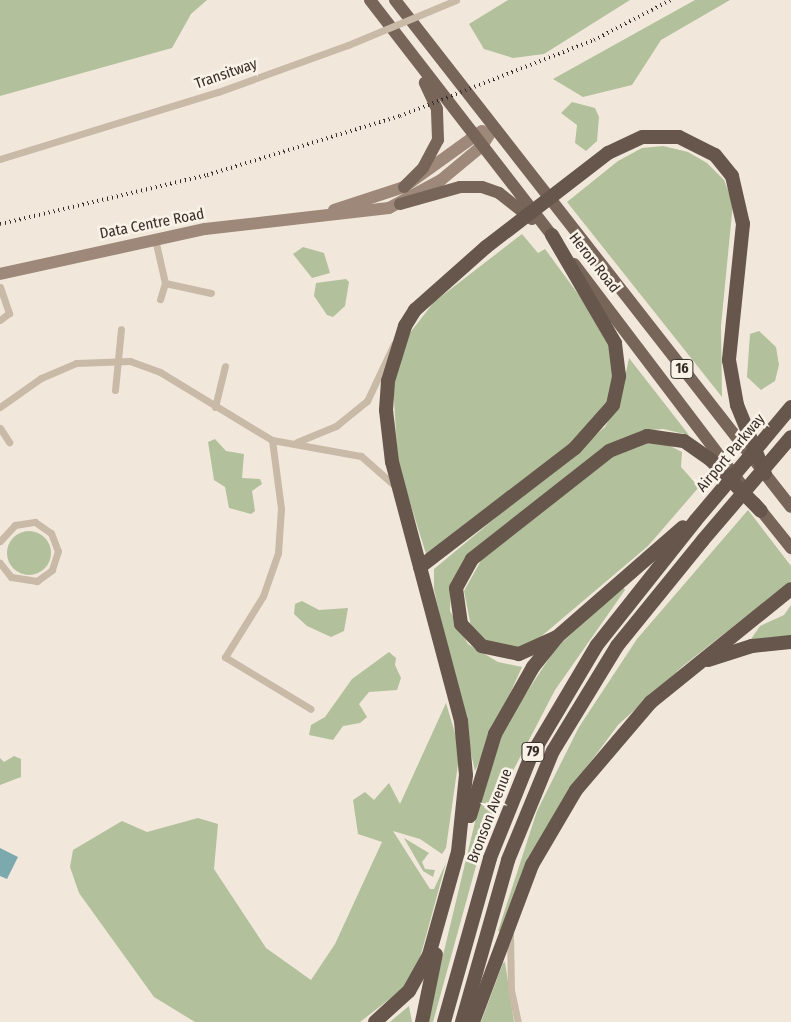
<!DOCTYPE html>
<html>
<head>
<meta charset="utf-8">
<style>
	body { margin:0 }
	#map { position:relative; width:791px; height:1022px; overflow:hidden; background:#f1e8db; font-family:"Fira Sans Condensed",sans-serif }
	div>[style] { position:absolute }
	.green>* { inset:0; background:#b2c09b }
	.round { border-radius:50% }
	.water>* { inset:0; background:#7ba9ae }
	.service>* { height:7px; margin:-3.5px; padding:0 3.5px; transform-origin:3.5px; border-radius:3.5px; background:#c9b9a7 }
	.secondary>* { height:12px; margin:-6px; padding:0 6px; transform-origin:6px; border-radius:6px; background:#9d8879 }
	.primary>* { height:12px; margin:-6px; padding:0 6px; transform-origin:6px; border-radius:6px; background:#776559 }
	.trunk>* { height:14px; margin:-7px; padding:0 7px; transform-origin:7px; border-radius:7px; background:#66564c }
	.rail>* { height:4px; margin-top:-2px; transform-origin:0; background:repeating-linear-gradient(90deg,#362d28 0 1px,transparent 0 5px) }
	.service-bridge>* { height:7px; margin:-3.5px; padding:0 3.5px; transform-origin:3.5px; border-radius:3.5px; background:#c9b9a7 }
	.trunk-bridge>* { height:14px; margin:-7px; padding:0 7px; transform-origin:7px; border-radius:7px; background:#66564c }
	span { translate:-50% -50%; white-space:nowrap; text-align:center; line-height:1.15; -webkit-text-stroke:5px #f9f2e7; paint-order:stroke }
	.shield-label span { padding:1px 4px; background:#f9f2e7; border:1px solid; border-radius:4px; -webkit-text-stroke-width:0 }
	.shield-label { font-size:14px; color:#362d28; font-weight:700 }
	.street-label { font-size:15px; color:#362d28 }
</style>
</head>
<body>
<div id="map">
	<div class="green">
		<i style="clip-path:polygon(0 0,207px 0,191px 14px,172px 48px,0 96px)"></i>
		<i style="clip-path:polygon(508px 0,630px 0,544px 54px,513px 58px,484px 49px,469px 24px)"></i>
		<i style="clip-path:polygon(695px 0,730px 0,661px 40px,632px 85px,583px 97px,553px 79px)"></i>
		<i style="clip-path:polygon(572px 102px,595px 108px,599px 117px,597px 141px,586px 151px,575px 143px,577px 125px,561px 113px)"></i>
		<i style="clip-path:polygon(663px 146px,688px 152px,707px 163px,724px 180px,733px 203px,721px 326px,722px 397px,567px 202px,618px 161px,642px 148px)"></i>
		<i style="clip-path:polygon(522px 234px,538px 253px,545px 249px,606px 332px,614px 376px,611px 390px,605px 407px,581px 435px,427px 557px,398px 464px,393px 385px,409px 334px,434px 302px)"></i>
		<i style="clip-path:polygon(303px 247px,324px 253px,330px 273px,312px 278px,293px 254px)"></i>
		<i style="clip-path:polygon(346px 279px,349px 282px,345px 306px,333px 317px,327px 315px,314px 296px,316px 283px)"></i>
		<i style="clip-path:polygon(759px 331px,776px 347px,779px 365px,775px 381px,761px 390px,747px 377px,750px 334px)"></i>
		<i style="clip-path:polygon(629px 358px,689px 435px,663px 429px,641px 431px,602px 449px,468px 554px,451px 584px,450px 611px,468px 644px,498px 662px,522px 667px,475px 771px,434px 589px,434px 569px,605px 427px,620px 400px)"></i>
		<i style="clip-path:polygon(215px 439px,226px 451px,244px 454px,242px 478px,260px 479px,262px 484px,252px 491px,255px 511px,251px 514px,229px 508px,225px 487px,214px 480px,208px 442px)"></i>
		<i style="clip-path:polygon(662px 442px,682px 452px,681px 467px,699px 487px,648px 546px,531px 645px,512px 649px,487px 642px,471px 627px,464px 591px,484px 555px,617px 454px,639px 443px)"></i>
		<i style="clip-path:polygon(748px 510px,791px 566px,791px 581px,683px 666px,618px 725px,569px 791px,502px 932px,498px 931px,537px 811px,579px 727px,637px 639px)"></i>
		<i class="round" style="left:7px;top:531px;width:44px;height:44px"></i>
		<i style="clip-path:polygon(623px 587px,625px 590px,555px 690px,504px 788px,476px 866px,433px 1022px,427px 1022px,481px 797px,505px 725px,556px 648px)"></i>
		<i style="clip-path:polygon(302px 601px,319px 610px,348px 608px,344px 631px,331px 637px,307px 626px,294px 614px,295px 604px)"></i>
		<i style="clip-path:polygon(791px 605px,791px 640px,751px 639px,760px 626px,784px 615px)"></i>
		<i style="clip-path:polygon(389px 652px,396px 658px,395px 665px,401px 678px,397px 690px,369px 692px,359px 704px,367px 717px,360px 723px,343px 726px,333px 740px,309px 735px,311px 725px,325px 717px,352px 679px)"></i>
		<i style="clip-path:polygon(446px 703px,460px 750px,446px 848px,442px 854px,420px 839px,393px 831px,430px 889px,434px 889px,446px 863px,418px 965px,405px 987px,360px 1022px,195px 1022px,154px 997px,79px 893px,70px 867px,73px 850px,122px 821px,147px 832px,198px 818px,218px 824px,214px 869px,266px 948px,311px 980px,335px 944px,382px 842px,358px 834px,353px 800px,365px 792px,374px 800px,389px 783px,400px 804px)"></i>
		<i style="clip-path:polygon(14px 756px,21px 759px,21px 777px,0 785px,0 802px,0 758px,4px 762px)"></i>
		<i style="clip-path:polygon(404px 838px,429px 853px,422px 862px,425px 869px,435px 870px,433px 877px,423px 871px)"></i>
		<i style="clip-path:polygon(505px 962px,514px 1022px,481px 1022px,503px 963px)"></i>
		<i style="clip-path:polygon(409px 1006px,412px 1022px,389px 1022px,391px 1021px)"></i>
	</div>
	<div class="water">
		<i style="clip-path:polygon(0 848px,18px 857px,7px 879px,0 876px)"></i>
	</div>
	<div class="service">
		<i style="left:0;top:159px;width:228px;rotate:-17.1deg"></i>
		<i style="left:218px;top:92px;width:138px;rotate:-19.9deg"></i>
		<i style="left:155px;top:239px;width:45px;rotate:77.2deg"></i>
		<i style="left:165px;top:283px;width:17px;rotate:107deg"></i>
		<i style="left:165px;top:283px;width:47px;rotate:12.3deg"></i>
		<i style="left:0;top:287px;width:28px;rotate:71deg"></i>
		<i style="left:9px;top:313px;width:11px;rotate:142deg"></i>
		<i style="left:115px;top:390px;width:61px;rotate:-84.4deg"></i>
		<i style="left:0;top:407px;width:50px;rotate:-35.3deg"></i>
		<i style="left:41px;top:378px;width:38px;rotate:-23deg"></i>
		<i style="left:76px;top:363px;width:54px;rotate:-2.1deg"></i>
		<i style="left:130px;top:361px;width:32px;rotate:20deg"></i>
		<i style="left:160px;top:372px;width:131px;rotate:31.3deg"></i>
		<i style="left:272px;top:440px;width:90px;rotate:10.2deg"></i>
		<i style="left:361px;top:456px;width:44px;rotate:41.3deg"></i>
		<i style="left:215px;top:407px;width:42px;rotate:-76.3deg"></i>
		<i style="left:0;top:428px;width:17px;rotate:57deg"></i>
		<i style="left:272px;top:440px;width:69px;rotate:82.5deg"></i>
		<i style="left:281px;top:508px;width:45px;rotate:93.8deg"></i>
		<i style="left:278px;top:553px;width:46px;rotate:109.2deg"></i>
		<i style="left:263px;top:596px;width:72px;rotate:121.9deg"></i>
		<i style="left:225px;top:657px;width:100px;rotate:31.2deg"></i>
		<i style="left:297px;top:442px;width:42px;rotate:-22.3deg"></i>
		<i style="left:336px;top:426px;width:40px;rotate:-39deg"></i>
		<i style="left:367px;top:401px;width:63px;rotate:-64.7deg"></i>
		<i style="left:0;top:541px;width:22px;rotate:-47deg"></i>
		<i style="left:15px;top:525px;width:20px;rotate:-9deg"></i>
		<i style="left:35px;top:522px;width:19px;rotate:35deg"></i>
		<i style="left:51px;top:533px;width:19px;rotate:69deg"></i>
		<i style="left:58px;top:551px;width:20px;rotate:108deg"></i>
		<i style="left:52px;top:570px;width:19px;rotate:144deg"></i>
		<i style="left:37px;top:581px;width:26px;rotate:-171deg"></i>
		<i style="left:11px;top:577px;width:18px;rotate:-128deg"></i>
		<i style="left:510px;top:933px;width:57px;rotate:89deg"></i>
		<i style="left:511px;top:990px;width:33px;rotate:78deg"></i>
	</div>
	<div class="secondary">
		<i style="left:334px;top:210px;width:74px;rotate:-18.2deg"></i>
		<i style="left:404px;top:187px;width:96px;rotate:-35.7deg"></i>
		<i style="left:0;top:274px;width:210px;rotate:-12.4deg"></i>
		<i style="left:205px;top:229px;width:185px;rotate:-6.5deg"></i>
		<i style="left:389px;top:208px;width:59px;rotate:-28.3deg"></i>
		<i style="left:441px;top:180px;width:53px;rotate:-39.7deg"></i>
		<i style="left:482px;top:146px;width:22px;rotate:-58deg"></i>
	</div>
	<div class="primary">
		<i style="left:370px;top:0;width:306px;rotate:52.3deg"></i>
		<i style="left:395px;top:0;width:643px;rotate:52.01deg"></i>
		<i style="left:404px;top:187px;width:27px;rotate:-45deg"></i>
		<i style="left:423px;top:168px;width:32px;rotate:-62deg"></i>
		<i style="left:438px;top:140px;width:31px;rotate:-92deg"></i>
		<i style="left:437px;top:109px;width:29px;rotate:-115deg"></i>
		<i style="left:400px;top:204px;width:62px;rotate:-15.8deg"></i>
		<i style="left:460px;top:187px;width:22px"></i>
		<i style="left:482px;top:187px;width:18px;rotate:19deg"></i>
		<i style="left:499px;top:193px;width:42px;rotate:38.2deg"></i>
		<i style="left:574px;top:264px;width:275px;rotate:52.8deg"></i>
		<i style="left:755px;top:503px;width:58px;rotate:51.3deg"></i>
	</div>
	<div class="trunk">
		<i style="left:608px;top:153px;width:38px;rotate:-25deg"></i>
		<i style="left:643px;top:137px;width:36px"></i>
		<i style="left:679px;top:137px;width:40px;rotate:26.6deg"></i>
		<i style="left:715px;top:155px;width:27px;rotate:51deg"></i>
		<i style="left:732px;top:176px;width:49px;rotate:77.1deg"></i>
		<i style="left:743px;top:224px;width:137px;rotate:95.9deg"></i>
		<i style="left:729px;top:360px;width:46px;rotate:79.9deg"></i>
		<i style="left:737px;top:405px;width:74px;rotate:67.9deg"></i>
		<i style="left:761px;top:443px;width:47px;rotate:-50.2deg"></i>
		<i style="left:420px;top:567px;width:195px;rotate:-37.5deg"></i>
		<i style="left:575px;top:448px;width:57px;rotate:-48.5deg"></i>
		<i style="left:613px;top:405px;width:30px;rotate:-78deg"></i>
		<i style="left:619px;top:376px;width:33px;rotate:-97deg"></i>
		<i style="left:615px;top:343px;width:125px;rotate:-120.3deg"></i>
		<i style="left:557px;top:637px;width:42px;rotate:155.9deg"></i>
		<i style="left:519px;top:654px;width:38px;rotate:-168deg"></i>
		<i style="left:482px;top:646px;width:30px;rotate:-134deg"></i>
		<i style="left:461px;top:624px;width:36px;rotate:-98deg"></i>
		<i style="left:456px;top:588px;width:33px;rotate:-61deg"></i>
		<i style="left:472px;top:559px;width:174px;rotate:-38.2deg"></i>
		<i style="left:609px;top:451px;width:41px;rotate:-21.5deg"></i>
		<i style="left:647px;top:436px;width:37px;rotate:8deg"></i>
		<i style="left:684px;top:441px;width:33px;rotate:35deg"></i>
		<i style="left:711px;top:460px;width:71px;rotate:45.6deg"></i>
		<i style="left:708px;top:660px;width:46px;rotate:-17.7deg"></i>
		<i style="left:752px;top:646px;width:39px;rotate:-6deg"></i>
		<i style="left:470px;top:816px;width:86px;rotate:-73deg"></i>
		<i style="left:495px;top:734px;width:77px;rotate:-60.4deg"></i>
		<i style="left:533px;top:667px;width:38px;rotate:-51deg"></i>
		<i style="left:557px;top:637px;width:167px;rotate:-41.1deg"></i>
		<i style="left:375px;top:1022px;width:46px;rotate:-42.4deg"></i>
		<i style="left:409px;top:991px;width:41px;rotate:-60.9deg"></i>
		<i style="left:429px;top:955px;width:107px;rotate:-74.3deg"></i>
		<i style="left:458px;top:852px;width:77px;rotate:-84.1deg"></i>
		<i style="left:466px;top:775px;width:54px;rotate:-95.3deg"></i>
		<i style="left:461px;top:721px;width:268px;rotate:-104.9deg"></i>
		<i style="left:392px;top:462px;width:52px;rotate:-96.6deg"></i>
		<i style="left:386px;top:410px;width:29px;rotate:-86deg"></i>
		<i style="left:388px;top:381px;width:58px;rotate:-72.8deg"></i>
		<i style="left:405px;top:326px;width:19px;rotate:-58deg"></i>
		<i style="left:415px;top:310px;width:95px;rotate:-41.6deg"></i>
		<i style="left:422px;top:1022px;width:69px;rotate:-78.4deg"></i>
		<i style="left:444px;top:1022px;width:170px;rotate:-74.3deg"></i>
		<i style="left:490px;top:858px;width:110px;rotate:-68.1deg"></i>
		<i style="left:531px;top:756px;width:129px;rotate:-59.3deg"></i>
		<i style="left:597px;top:645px;width:159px;rotate:-51.6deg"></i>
		<i style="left:462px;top:1022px;width:168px;rotate:-74.1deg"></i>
		<i style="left:508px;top:860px;width:118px;rotate:-67.6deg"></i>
		<i style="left:553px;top:751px;width:123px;rotate:-58.6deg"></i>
		<i style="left:617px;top:646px;width:136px;rotate:-50.9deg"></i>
		<i style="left:473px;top:1022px;width:168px;rotate:-69.4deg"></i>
		<i style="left:532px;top:865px;width:87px;rotate:-59.6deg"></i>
		<i style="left:576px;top:790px;width:116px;rotate:-49.6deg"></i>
		<i style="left:651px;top:702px;width:180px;rotate:-38.9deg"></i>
	</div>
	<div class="rail">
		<i style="left:0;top:224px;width:213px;rotate:-13.3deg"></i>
		<i style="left:207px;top:175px;width:202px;rotate:-17deg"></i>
		<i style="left:400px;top:116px;width:208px;rotate:-21.4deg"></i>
		<i style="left:594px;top:40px;width:87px;rotate:-27.5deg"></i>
	</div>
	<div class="service-bridge">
		<i style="left:348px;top:45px;width:117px;rotate:-22.6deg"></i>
	</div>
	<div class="trunk-bridge">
		<i style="left:486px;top:247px;width:154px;rotate:-37.6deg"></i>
		<i style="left:696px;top:520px;width:101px;rotate:-49.8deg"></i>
		<i style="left:703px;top:540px;width:135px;rotate:-49.5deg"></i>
	</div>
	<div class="shield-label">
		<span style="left:682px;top:369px">16</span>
		<span style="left:533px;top:752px">79</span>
	</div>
	<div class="street-label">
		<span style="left:226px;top:74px;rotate:-19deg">Transitway</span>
		<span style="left:152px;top:224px;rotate:-11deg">Data Centre Road</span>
		<span style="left:594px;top:263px;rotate:52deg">Heron Road</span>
		<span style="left:731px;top:453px;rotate:-50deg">Airport Parkway</span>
		<span style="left:490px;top:816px;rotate:-69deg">Bronson Avenue</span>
	</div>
</div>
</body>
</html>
